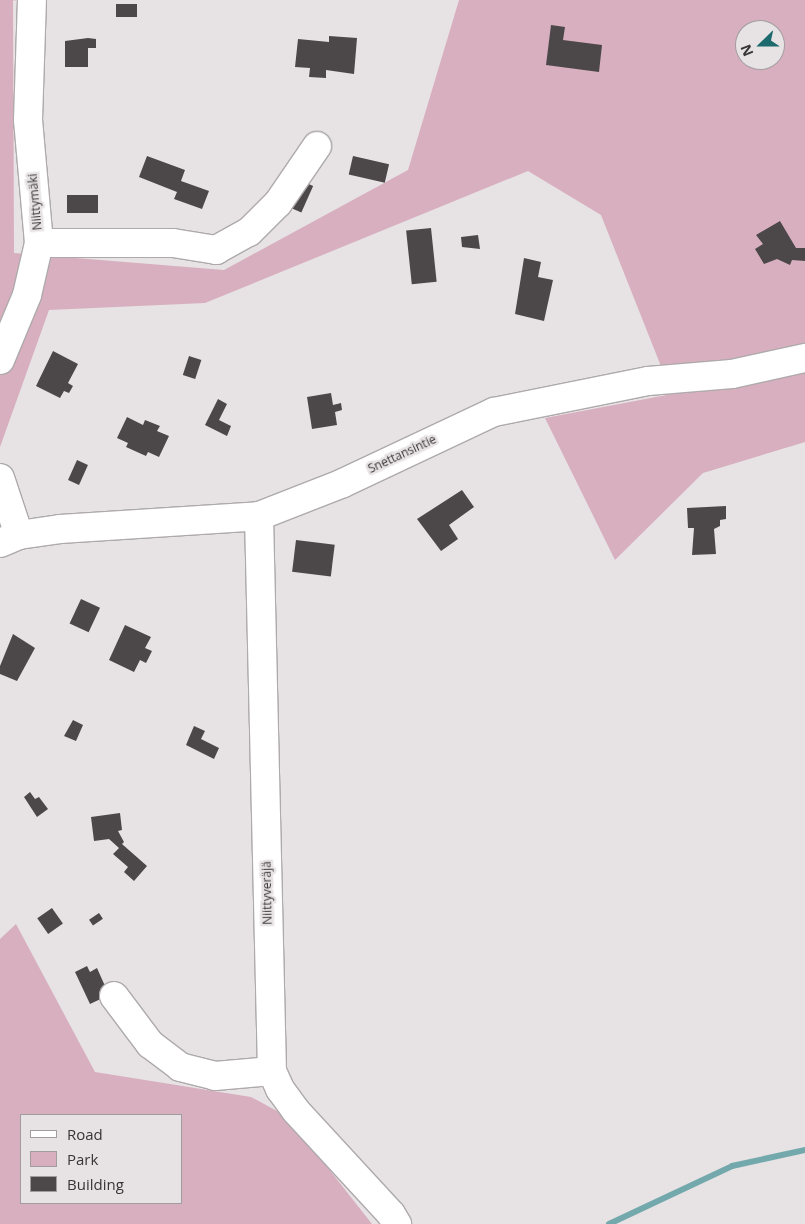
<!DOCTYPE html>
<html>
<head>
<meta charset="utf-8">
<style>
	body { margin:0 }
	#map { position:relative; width:805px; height:1224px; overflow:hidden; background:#e7e2e4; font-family:"Open Sans",sans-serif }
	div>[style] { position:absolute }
	.green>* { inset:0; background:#d8afbf }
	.stream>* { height:6px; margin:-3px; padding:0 3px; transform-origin:3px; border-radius:3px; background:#73a9ac }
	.building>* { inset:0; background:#4c4849; transform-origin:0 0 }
	.roads { filter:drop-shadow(1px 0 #aeaaab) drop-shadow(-1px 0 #aeaaab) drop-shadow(0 1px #aeaaab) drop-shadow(0 -1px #aeaaab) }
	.minor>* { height:28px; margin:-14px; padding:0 14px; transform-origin:14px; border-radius:14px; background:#fff }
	span { translate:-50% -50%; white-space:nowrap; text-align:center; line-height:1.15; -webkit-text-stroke:5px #e7e2e4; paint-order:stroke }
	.street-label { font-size:12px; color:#373535 }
	.legend { position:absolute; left:20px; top:1114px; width:162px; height:90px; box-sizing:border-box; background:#e7e2e4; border:1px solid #a19d9e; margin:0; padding:6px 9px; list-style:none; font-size:15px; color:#373535 }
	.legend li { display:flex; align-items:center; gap:10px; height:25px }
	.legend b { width:25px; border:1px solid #a19d9e }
	.north { position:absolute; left:735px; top:20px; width:50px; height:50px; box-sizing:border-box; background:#e7e2e4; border:1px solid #a19d9e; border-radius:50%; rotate:248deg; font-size:14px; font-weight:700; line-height:20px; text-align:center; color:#373535 }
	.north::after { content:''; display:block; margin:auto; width:18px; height:22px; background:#1d6a6e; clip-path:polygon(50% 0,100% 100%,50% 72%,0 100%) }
</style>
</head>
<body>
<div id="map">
	<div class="green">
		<i style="clip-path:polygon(evenodd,0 0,13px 0,14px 253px,224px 270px,408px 170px,459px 0,805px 0,805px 442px,703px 473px,615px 560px,545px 418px,672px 394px,601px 215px,528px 171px,205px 303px,49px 310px,0 447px,0 0,745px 30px,775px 30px,775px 60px,745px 60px,745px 30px)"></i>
		<i style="clip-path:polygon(evenodd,16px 924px,95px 1072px,251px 1097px,288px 1117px,372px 1224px,0 1224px,0 939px,16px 924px,21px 1115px,181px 1115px,181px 1203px,21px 1203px,21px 1115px)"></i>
	</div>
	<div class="stream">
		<i style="left:609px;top:1224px;width:136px;rotate:-25.2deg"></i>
		<i style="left:732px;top:1166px;width:75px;rotate:-12.4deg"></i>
	</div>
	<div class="building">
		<i style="left:137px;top:4px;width:13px;height:21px;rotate:90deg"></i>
		<i style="clip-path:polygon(551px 25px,565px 27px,563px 40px,602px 45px,599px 72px,546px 65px)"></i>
		<i style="clip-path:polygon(329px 36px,357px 38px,354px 74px,326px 70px,326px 78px,309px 77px,310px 68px,295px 67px,298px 39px,329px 42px)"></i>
		<i style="clip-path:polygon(88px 38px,96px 39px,96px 48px,88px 48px,88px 67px,65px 67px,65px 41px)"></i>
		<i style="clip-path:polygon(147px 156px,185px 170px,181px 181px,209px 191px,202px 209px,174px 199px,177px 192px,139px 177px)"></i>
		<i style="left:353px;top:156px;width:37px;height:19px;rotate:13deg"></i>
		<i style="left:304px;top:182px;width:10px;height:29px;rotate:24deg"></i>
		<i style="left:98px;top:195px;width:18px;height:31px;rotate:90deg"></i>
		<i style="clip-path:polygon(780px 221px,796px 248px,805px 248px,805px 261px,792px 260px,790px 265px,777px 259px,764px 264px,755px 249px,763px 244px,756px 235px)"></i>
		<i style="left:431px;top:228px;width:54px;height:25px;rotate:84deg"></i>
		<i style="clip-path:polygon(478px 235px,480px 249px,462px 247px,461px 237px)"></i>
		<i style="clip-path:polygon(524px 258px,541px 262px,538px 277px,553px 280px,544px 321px,515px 314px)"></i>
		<i style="clip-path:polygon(53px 351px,78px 364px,68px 383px,73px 386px,69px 393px,64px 391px,60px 398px,36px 386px)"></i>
		<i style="left:189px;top:356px;width:13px;height:20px;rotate:18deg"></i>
		<i style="clip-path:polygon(331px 393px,333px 405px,341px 403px,342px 410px,335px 412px,337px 425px,312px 429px,307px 397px)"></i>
		<i style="clip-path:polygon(218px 399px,227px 404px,219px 420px,231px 426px,227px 436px,205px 425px)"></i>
		<i style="clip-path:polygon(127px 417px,143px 425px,145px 420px,160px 426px,157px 431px,169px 436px,159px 457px,148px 452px,146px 456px,126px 447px,128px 443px,117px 438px)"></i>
		<i style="left:77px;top:460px;width:12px;height:22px;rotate:24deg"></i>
		<i style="clip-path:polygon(462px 490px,474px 507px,449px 525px,458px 539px,441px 551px,417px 519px)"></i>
		<i style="clip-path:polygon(726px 506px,726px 519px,720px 520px,720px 526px,714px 529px,716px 554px,692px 555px,694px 528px,688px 528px,687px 508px)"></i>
		<i style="left:296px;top:540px;width:39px;height:32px;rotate:7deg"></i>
		<i style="left:81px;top:599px;width:21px;height:27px;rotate:25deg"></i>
		<i style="clip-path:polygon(125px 625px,151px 637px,145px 648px,152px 651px,146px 663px,140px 660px,134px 672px,109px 660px)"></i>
		<i style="clip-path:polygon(13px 634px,35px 648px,17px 681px,0 674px,0 666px)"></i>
		<i style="clip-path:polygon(73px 720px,83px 725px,76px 741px,64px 736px)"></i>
		<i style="clip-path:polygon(194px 726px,205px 731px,201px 739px,219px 748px,214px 759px,186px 745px)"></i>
		<i style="clip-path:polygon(30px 792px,35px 799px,39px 797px,48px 809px,37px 817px,24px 797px)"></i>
		<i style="clip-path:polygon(120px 813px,122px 830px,118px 831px,124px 842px,122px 844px,147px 866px,134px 881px,124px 872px,128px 867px,113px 854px,119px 848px,109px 839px,94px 841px,91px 817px)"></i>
		<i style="left:52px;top:908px;width:19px;height:18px;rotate:55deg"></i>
		<i style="left:99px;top:913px;width:7px;height:12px;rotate:56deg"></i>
		<i style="clip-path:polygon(87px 966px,90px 972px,97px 968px,109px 995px,90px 1004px,75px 972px)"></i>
	</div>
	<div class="roads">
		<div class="minor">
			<i style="left:39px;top:243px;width:134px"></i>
			<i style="left:173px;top:243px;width:44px;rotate:9.2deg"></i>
			<i style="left:216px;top:250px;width:38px;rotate:-29deg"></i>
			<i style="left:249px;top:232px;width:41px;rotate:-45deg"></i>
			<i style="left:278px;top:203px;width:69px;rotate:-55.6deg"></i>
			<i style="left:0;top:360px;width:70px;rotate:-67.4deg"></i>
			<i style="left:27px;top:295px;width:53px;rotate:-77deg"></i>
			<i style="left:39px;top:243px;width:123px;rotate:-95.1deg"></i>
			<i style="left:28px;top:120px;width:120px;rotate:-88.1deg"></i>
			<i style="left:0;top:478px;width:60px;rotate:71.6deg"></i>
			<i style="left:259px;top:516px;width:555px;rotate:88.66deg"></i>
			<i style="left:272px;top:1071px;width:20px;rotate:66deg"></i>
			<i style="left:280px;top:1089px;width:27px;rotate:54deg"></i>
			<i style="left:296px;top:1111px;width:140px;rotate:47.3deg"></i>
			<i style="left:391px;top:1214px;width:12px;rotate:59deg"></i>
			<i style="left:0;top:543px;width:21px;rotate:-23deg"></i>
			<i style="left:19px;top:535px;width:41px;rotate:-8.3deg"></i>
			<i style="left:60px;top:529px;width:199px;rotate:-3.7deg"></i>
			<i style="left:259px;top:516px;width:90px;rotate:-21.4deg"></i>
			<i style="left:343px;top:483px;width:167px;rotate:-25.2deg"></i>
			<i style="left:494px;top:412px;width:157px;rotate:-11.4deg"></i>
			<i style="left:648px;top:381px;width:84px;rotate:-4.8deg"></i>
			<i style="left:732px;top:374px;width:75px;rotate:-12.4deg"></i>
			<i style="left:114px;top:996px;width:60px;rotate:53.1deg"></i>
			<i style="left:150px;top:1044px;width:38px;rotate:37deg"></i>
			<i style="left:180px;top:1067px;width:36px;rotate:14deg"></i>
			<i style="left:215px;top:1076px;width:57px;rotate:-5deg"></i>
		</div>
	</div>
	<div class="street-label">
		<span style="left:35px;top:202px;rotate:-95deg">Niittymäki</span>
		<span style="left:402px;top:454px;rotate:-25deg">Snettansintie</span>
		<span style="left:267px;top:893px;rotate:-91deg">Niittyveräjä</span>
	</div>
	<ul class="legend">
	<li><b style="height:6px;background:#fff"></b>Road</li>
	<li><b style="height:14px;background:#d8afbf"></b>Park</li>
	<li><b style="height:14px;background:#4c4849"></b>Building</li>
	</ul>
	<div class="north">N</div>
</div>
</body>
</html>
